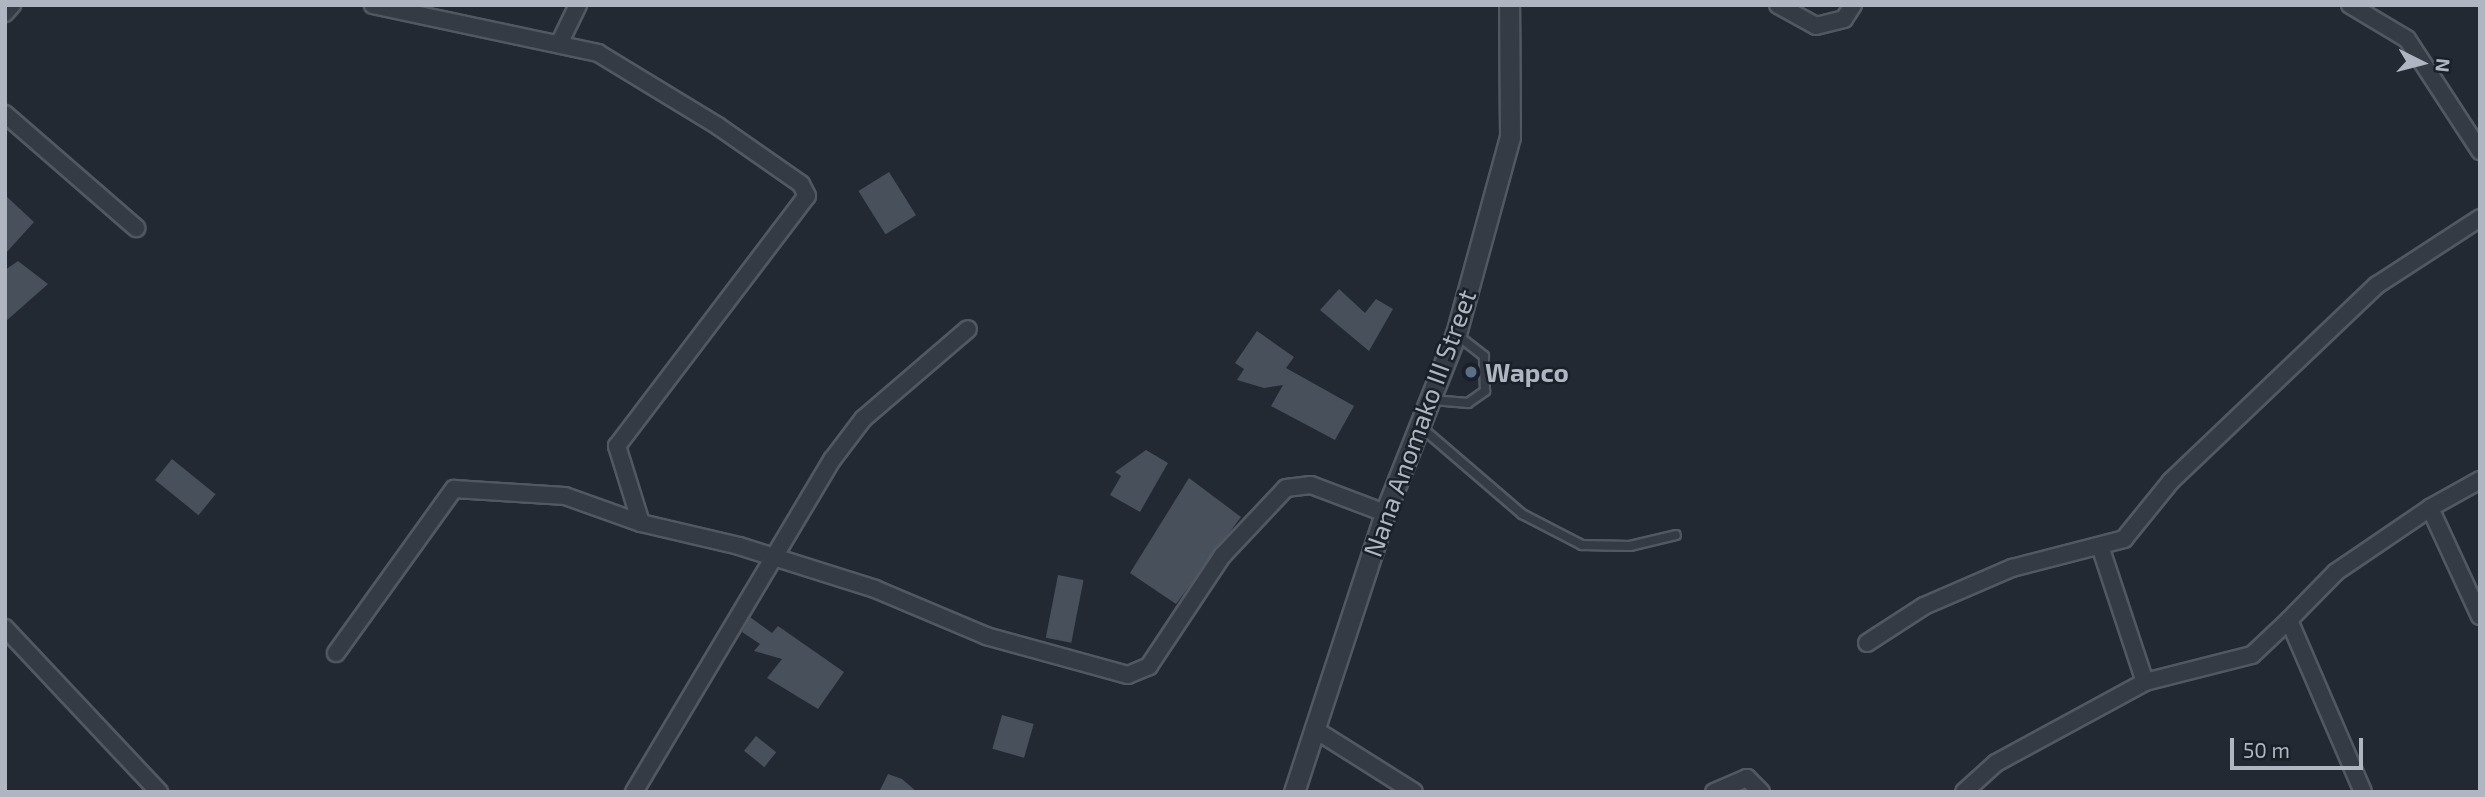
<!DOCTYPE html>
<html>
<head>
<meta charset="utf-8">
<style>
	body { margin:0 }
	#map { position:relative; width:2485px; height:797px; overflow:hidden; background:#222933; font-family:"Exo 2",sans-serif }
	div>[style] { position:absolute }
	.building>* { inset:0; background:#48505c; transform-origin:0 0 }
	.roads { filter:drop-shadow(2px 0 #525862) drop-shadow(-2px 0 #525862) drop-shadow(0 2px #525862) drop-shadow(0 -2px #525862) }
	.service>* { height:8px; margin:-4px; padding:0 4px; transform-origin:4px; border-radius:4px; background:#353b44 }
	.minor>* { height:16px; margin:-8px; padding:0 8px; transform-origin:8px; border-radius:8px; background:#353b44 }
	.tertiary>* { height:19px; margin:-9.5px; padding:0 9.5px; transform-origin:9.5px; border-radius:9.5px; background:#353b44 }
	.dots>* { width:19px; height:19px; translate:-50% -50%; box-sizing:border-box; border:4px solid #1a2028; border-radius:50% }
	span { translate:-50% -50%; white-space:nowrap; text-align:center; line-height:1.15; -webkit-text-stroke:5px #1a2028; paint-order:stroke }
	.poi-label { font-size:26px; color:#afb5c1; font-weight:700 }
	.left { translate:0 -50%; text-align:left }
	.street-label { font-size:26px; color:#afb5c1 }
	.frame { position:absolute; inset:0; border:7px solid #afb5c1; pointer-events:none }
	.north { position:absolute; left:2387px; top:28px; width:70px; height:70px; -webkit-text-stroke:5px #1a2028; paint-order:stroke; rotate:96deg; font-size:19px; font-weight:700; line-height:28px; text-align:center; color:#afb5c1 }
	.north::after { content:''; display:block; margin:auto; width:24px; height:32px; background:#afb5c1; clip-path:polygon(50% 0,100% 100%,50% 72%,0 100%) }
	.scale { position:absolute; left:2230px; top:738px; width:133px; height:32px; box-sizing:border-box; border:4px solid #afb5c1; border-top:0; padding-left:9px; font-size:21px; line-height:24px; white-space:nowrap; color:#afb5c1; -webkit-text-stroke:5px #1a2028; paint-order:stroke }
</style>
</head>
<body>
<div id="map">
	<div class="building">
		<i style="left:889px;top:172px;width:51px;height:36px;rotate:58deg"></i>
		<i style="clip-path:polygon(5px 195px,34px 222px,5px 254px)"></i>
		<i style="clip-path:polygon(18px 261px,48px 284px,5px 322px,5px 270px)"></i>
		<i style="clip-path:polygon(1339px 289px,1365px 313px,1376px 299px,1393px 309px,1369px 351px,1320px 310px)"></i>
		<i style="clip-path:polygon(1257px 331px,1294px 357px,1286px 368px,1354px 406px,1335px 440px,1271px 406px,1283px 385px,1264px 388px,1237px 380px,1244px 369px,1235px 363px)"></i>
		<i style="clip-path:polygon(1146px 450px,1168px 463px,1140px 512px,1110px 495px,1121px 476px,1115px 472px)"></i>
		<i style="left:172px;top:459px;width:56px;height:27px;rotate:39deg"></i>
		<i style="clip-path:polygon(1189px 478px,1241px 517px,1176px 604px,1130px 573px)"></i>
		<i style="left:1058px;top:575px;width:26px;height:64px;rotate:11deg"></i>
		<i style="clip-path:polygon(750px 617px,772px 633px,778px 626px,844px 672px,818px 709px,767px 678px,782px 659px,754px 651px,760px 644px,742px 632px)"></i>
		<i style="left:1002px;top:715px;width:33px;height:35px;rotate:16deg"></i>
		<i style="left:756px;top:736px;width:26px;height:19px;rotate:39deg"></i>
		<i style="clip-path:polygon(888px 774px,902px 779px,917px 792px,879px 792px)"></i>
	</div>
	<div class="roads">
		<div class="service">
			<i style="left:1433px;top:400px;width:35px;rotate:5deg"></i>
			<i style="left:1468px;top:403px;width:21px;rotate:-35deg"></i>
			<i style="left:1485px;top:391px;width:35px;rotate:-92deg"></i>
			<i style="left:1484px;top:356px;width:34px;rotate:-142deg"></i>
			<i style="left:1422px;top:428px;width:132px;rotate:40.7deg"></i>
			<i style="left:1522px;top:514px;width:68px;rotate:27.3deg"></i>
			<i style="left:1582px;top:545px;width:48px;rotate:1.2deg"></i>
			<i style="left:1630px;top:546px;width:47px;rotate:-13.4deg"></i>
		</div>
		<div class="minor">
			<i style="left:1778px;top:5px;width:43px;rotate:28.9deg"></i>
			<i style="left:1816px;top:26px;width:29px;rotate:-14deg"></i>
			<i style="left:1844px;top:19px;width:17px;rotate:-57deg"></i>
			<i style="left:2350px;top:5px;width:66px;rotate:30.8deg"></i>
			<i style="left:2407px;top:39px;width:134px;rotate:56.9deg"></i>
			<i style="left:5px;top:13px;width:11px;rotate:-49deg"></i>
			<i style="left:560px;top:42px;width:41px;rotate:-64.1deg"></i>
			<i style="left:5px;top:114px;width:174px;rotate:41deg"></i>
			<i style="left:2480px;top:480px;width:57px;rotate:150.8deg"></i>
			<i style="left:2430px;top:508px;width:119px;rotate:65.2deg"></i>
			<i style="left:641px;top:523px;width:101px;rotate:13.2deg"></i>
			<i style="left:739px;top:546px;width:143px;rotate:17.5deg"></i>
			<i style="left:875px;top:589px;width:121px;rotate:22.9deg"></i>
			<i style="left:986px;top:636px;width:147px;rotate:15.4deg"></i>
			<i style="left:1128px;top:675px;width:23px;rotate:-23deg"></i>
			<i style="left:1149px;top:666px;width:132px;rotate:-56.4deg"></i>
			<i style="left:1222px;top:556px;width:93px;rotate:-46.7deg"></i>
			<i style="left:1286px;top:488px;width:25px;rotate:-7deg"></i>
			<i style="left:1311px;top:485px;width:79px;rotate:20.7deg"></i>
			<i style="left:2100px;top:546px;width:143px;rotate:71.7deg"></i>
			<i style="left:5px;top:628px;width:225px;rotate:46.8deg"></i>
			<i style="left:1867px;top:643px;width:68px;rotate:-33deg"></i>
			<i style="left:1924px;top:606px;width:96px;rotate:-23.4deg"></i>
			<i style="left:2012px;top:568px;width:116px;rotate:-14.5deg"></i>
			<i style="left:2124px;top:539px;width:75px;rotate:-51deg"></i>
			<i style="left:2171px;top:481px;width:284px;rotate:-43.6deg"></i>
			<i style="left:2377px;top:285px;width:123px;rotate:-33deg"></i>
			<i style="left:336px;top:653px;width:202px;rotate:-54.3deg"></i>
			<i style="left:454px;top:489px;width:111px;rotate:3.6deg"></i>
			<i style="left:565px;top:496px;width:81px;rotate:19.6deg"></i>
			<i style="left:641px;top:523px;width:81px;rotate:-107.3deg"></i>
			<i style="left:617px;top:446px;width:314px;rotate:-52.8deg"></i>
			<i style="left:807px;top:196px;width:13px;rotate:-117deg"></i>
			<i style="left:801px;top:184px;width:101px;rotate:-145.1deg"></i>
			<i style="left:718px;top:126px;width:140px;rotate:-148.7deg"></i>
			<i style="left:598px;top:53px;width:230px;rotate:-168deg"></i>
			<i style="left:1314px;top:729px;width:118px;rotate:32.2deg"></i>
			<i style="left:634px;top:792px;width:387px;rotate:-59.2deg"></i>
			<i style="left:832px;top:460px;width:51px;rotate:-52.9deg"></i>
			<i style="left:863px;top:419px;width:138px;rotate:-40.6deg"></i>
			<i style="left:1714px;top:792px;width:36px;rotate:-23deg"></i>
			<i style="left:1747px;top:778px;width:20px;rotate:45deg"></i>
			<i style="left:1964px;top:792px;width:43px;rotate:-42.2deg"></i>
			<i style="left:1996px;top:763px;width:170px;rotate:-28.5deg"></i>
			<i style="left:2145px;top:682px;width:110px;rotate:-14.2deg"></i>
			<i style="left:2252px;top:655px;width:51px;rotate:-43.4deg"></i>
			<i style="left:2363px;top:792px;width:187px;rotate:-113.3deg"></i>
			<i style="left:2289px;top:620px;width:67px;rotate:-45.6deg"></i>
			<i style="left:2336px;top:572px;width:114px;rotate:-34.2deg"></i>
		</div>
		<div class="tertiary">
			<i style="left:1294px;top:792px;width:293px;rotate:-71.9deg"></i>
			<i style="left:1385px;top:513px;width:193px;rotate:-68.4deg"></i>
			<i style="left:1456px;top:334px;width:204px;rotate:-74.7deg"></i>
			<i style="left:1510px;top:137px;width:132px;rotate:-90.4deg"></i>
		</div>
	</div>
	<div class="dots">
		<i style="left:1471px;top:372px;background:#5c6f8a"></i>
	</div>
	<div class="poi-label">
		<span class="left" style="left:1485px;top:372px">Wapco</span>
	</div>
	<div class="street-label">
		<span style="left:1419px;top:423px;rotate:-70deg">Nana Anomako III Street</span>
	</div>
	<div class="frame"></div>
	<div class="north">N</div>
	<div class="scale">50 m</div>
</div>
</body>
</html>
